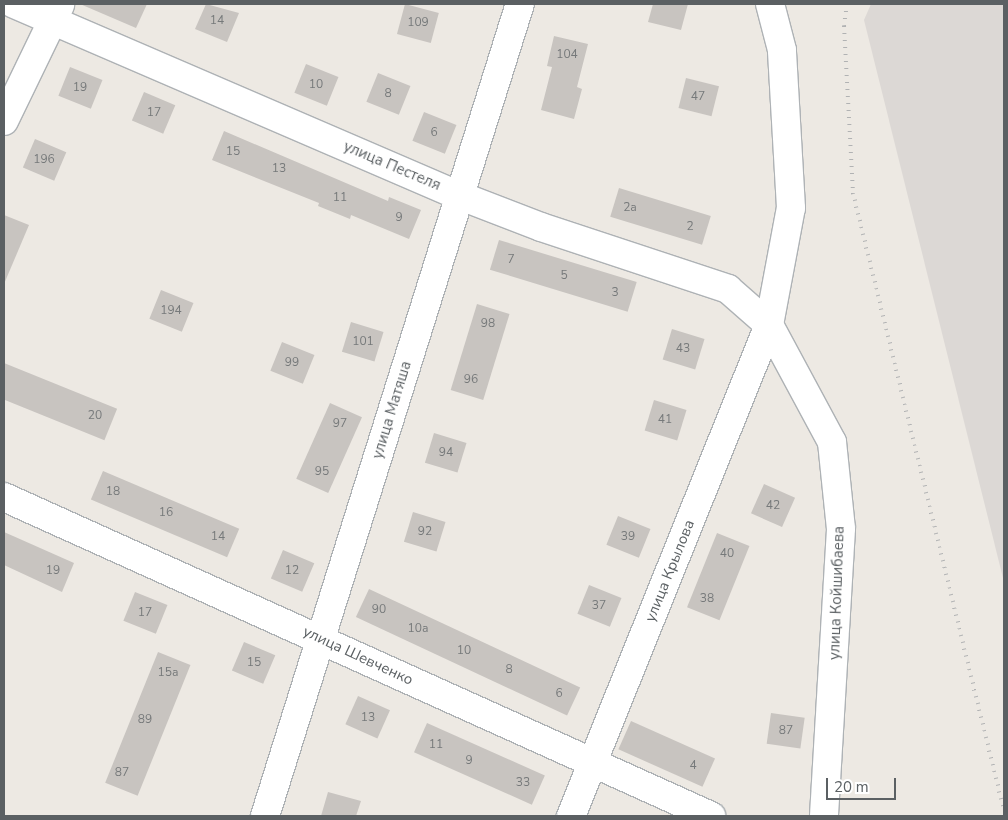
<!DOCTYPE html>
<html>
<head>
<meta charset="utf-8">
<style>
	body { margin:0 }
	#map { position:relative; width:1008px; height:820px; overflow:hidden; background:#ede9e3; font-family:"Nunito Sans",sans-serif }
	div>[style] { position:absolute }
	.industrial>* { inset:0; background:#dcd8d5 }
	.building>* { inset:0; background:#c8c4c0; transform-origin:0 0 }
	.roads { filter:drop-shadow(1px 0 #aeb2b5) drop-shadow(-1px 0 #aeb2b5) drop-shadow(0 1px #aeb2b5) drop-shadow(0 -1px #aeb2b5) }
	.minor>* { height:28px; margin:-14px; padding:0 14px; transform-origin:14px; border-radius:14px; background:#fff }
	.rail>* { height:4px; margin-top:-2px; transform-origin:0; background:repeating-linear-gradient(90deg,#b1b2b3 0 1px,transparent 0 7px) }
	span { translate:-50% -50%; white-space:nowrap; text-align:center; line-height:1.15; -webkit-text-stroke:4.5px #fff; paint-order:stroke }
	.number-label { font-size:12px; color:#76797a }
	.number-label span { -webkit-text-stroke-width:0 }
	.street-label { font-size:15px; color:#5b6063 }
	.frame { position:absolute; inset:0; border:5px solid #5b6063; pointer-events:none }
	.scale { position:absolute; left:826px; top:778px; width:70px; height:22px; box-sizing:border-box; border:2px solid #5b6063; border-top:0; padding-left:6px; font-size:15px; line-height:18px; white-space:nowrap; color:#5b6063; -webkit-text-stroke:4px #fff; paint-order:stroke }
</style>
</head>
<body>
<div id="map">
	<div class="industrial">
		<i style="clip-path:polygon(871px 4px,1004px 4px,1004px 582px,864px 20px)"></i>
	</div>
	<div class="building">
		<i style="clip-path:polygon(80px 4px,147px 4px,136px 28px)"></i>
		<i style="clip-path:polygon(206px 4px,239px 13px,227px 42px,195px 29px)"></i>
		<i style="left:405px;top:4px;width:35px;height:31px;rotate:15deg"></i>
		<i style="clip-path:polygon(653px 4px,688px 4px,681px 30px,648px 22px)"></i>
		<i style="clip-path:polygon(554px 36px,588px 44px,577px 87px,582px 89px,574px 119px,541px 110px,552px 67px,547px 66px)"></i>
		<i style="left:306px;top:64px;width:35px;height:31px;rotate:22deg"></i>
		<i style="left:70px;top:67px;width:35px;height:31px;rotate:22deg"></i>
		<i style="left:378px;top:73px;width:35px;height:31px;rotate:22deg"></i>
		<i style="left:686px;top:78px;width:34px;height:31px;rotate:14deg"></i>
		<i style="left:144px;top:92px;width:34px;height:31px;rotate:23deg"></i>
		<i style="left:424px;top:112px;width:35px;height:31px;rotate:22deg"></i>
		<i style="clip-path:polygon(224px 131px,388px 201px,389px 197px,421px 210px,409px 239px,351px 215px,350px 219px,318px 206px,319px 203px,212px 160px)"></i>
		<i style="left:35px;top:139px;width:34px;height:31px;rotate:23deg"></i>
		<i style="left:619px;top:188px;width:96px;height:30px;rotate:17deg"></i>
		<i style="clip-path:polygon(4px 215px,29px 225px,4px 284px)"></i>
		<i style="left:499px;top:240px;width:144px;height:31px;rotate:17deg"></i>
		<i style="left:161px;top:290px;width:35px;height:31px;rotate:22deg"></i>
		<i style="left:477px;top:304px;width:34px;height:90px;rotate:17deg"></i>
		<i style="left:351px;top:322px;width:34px;height:31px;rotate:17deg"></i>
		<i style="left:672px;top:329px;width:34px;height:32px;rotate:17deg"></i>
		<i style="left:282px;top:342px;width:35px;height:31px;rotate:22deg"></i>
		<i style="left:4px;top:363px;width:122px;height:34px;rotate:22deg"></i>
		<i style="left:654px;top:400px;width:34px;height:32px;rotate:17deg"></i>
		<i style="left:330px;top:403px;width:35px;height:83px;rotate:24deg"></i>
		<i style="left:434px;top:433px;width:34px;height:31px;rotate:17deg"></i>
		<i style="left:103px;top:471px;width:148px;height:31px;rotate:23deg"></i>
		<i style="left:764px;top:484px;width:34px;height:32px;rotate:24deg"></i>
		<i style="left:413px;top:512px;width:34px;height:31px;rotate:17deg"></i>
		<i style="left:618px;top:516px;width:35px;height:31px;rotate:22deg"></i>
		<i style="clip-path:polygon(4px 532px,74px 563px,62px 592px,4px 565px)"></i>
		<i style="left:717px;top:533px;width:35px;height:80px;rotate:22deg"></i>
		<i style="left:283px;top:550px;width:34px;height:31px;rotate:23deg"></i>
		<i style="left:589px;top:585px;width:35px;height:31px;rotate:22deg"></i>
		<i style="left:369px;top:589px;width:233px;height:31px;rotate:25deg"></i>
		<i style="left:135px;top:592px;width:35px;height:31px;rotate:22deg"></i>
		<i style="left:244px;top:642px;width:34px;height:31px;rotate:23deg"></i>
		<i style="left:158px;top:652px;width:35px;height:141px;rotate:22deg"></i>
		<i style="left:358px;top:696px;width:35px;height:31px;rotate:24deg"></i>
		<i style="left:771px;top:713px;width:34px;height:31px;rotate:8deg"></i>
		<i style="left:631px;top:721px;width:92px;height:31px;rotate:24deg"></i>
		<i style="left:427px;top:723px;width:129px;height:32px;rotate:24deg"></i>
		<i style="clip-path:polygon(328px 792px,361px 801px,356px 816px,321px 816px)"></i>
	</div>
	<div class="roads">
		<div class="minor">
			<i style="left:14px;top:4px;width:483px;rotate:23.3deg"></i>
			<i style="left:458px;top:195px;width:89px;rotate:21.1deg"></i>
			<i style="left:541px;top:227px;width:197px;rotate:18.3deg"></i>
			<i style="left:728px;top:289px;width:55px;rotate:41.3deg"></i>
			<i style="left:769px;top:325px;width:133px;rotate:61.7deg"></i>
			<i style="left:832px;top:442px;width:87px;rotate:84.1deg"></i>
			<i style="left:841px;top:529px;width:288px;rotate:93.4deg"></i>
			<i style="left:4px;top:121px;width:129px;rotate:-64.2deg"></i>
			<i style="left:4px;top:497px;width:776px;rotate:24.29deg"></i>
			<i style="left:265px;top:816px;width:851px;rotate:-72.57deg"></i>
			<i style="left:571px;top:816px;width:529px;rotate:-68.04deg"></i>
			<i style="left:769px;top:325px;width:119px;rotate:-79.4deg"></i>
			<i style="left:791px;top:208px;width:158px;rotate:-93.3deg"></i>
			<i style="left:782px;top:50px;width:48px;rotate:-104.6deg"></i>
		</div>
	</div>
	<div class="rail">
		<i style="left:847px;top:4px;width:22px;rotate:98deg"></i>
		<i style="left:844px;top:26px;width:167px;rotate:86.9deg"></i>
		<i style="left:853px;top:193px;width:636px;rotate:76.27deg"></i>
	</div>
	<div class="number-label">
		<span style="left:217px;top:21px">14</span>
		<span style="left:418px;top:23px">109</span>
		<span style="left:567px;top:55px">104</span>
		<span style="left:316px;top:85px">10</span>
		<span style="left:80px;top:88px">19</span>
		<span style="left:388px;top:94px">8</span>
		<span style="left:698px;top:97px">47</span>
		<span style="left:154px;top:113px">17</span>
		<span style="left:434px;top:133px">6</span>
		<span style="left:233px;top:152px">15</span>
		<span style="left:44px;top:160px">196</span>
		<span style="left:279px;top:169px">13</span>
		<span style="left:340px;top:198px">11</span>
		<span style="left:630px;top:208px">2а</span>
		<span style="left:399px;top:218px">9</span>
		<span style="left:690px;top:227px">2</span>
		<span style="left:511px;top:260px">7</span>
		<span style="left:564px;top:276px">5</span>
		<span style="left:615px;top:293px">3</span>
		<span style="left:171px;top:311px">194</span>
		<span style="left:488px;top:324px">98</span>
		<span style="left:363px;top:342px">101</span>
		<span style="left:683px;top:349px">43</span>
		<span style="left:292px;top:363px">99</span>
		<span style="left:471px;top:380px">96</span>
		<span style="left:95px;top:416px">20</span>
		<span style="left:665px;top:420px">41</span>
		<span style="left:340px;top:424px">97</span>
		<span style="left:446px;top:453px">94</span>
		<span style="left:322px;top:472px">95</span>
		<span style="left:113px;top:492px">18</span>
		<span style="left:773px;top:506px">42</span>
		<span style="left:166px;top:513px">16</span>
		<span style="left:425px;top:532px">92</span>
		<span style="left:218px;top:537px">14</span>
		<span style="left:628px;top:537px">39</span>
		<span style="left:727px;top:554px">40</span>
		<span style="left:53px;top:571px">19</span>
		<span style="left:292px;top:571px">12</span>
		<span style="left:707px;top:599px">38</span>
		<span style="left:599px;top:606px">37</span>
		<span style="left:379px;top:610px">90</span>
		<span style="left:145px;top:613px">17</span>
		<span style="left:418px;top:629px">10а</span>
		<span style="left:464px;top:651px">10</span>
		<span style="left:254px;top:663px">15</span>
		<span style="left:509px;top:670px">8</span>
		<span style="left:168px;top:673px">15а</span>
		<span style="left:559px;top:694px">6</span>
		<span style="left:368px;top:718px">13</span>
		<span style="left:145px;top:720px">89</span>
		<span style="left:786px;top:731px">87</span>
		<span style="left:436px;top:745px">11</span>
		<span style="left:469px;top:761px">9</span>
		<span style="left:693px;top:766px">4</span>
		<span style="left:122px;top:773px">87</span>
		<span style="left:523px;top:783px">33</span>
	</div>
	<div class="street-label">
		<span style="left:392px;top:166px;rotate:23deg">улица Пестеля</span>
		<span style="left:392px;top:410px;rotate:-73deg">улица Матяша</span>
		<span style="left:670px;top:571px;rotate:-68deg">улица Крылова</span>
		<span style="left:837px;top:593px;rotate:-88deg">улица Койшибаева</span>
		<span style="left:358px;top:656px;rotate:25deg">улица Шевченко</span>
	</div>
	<div class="frame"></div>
	<div class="scale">20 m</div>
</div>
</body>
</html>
